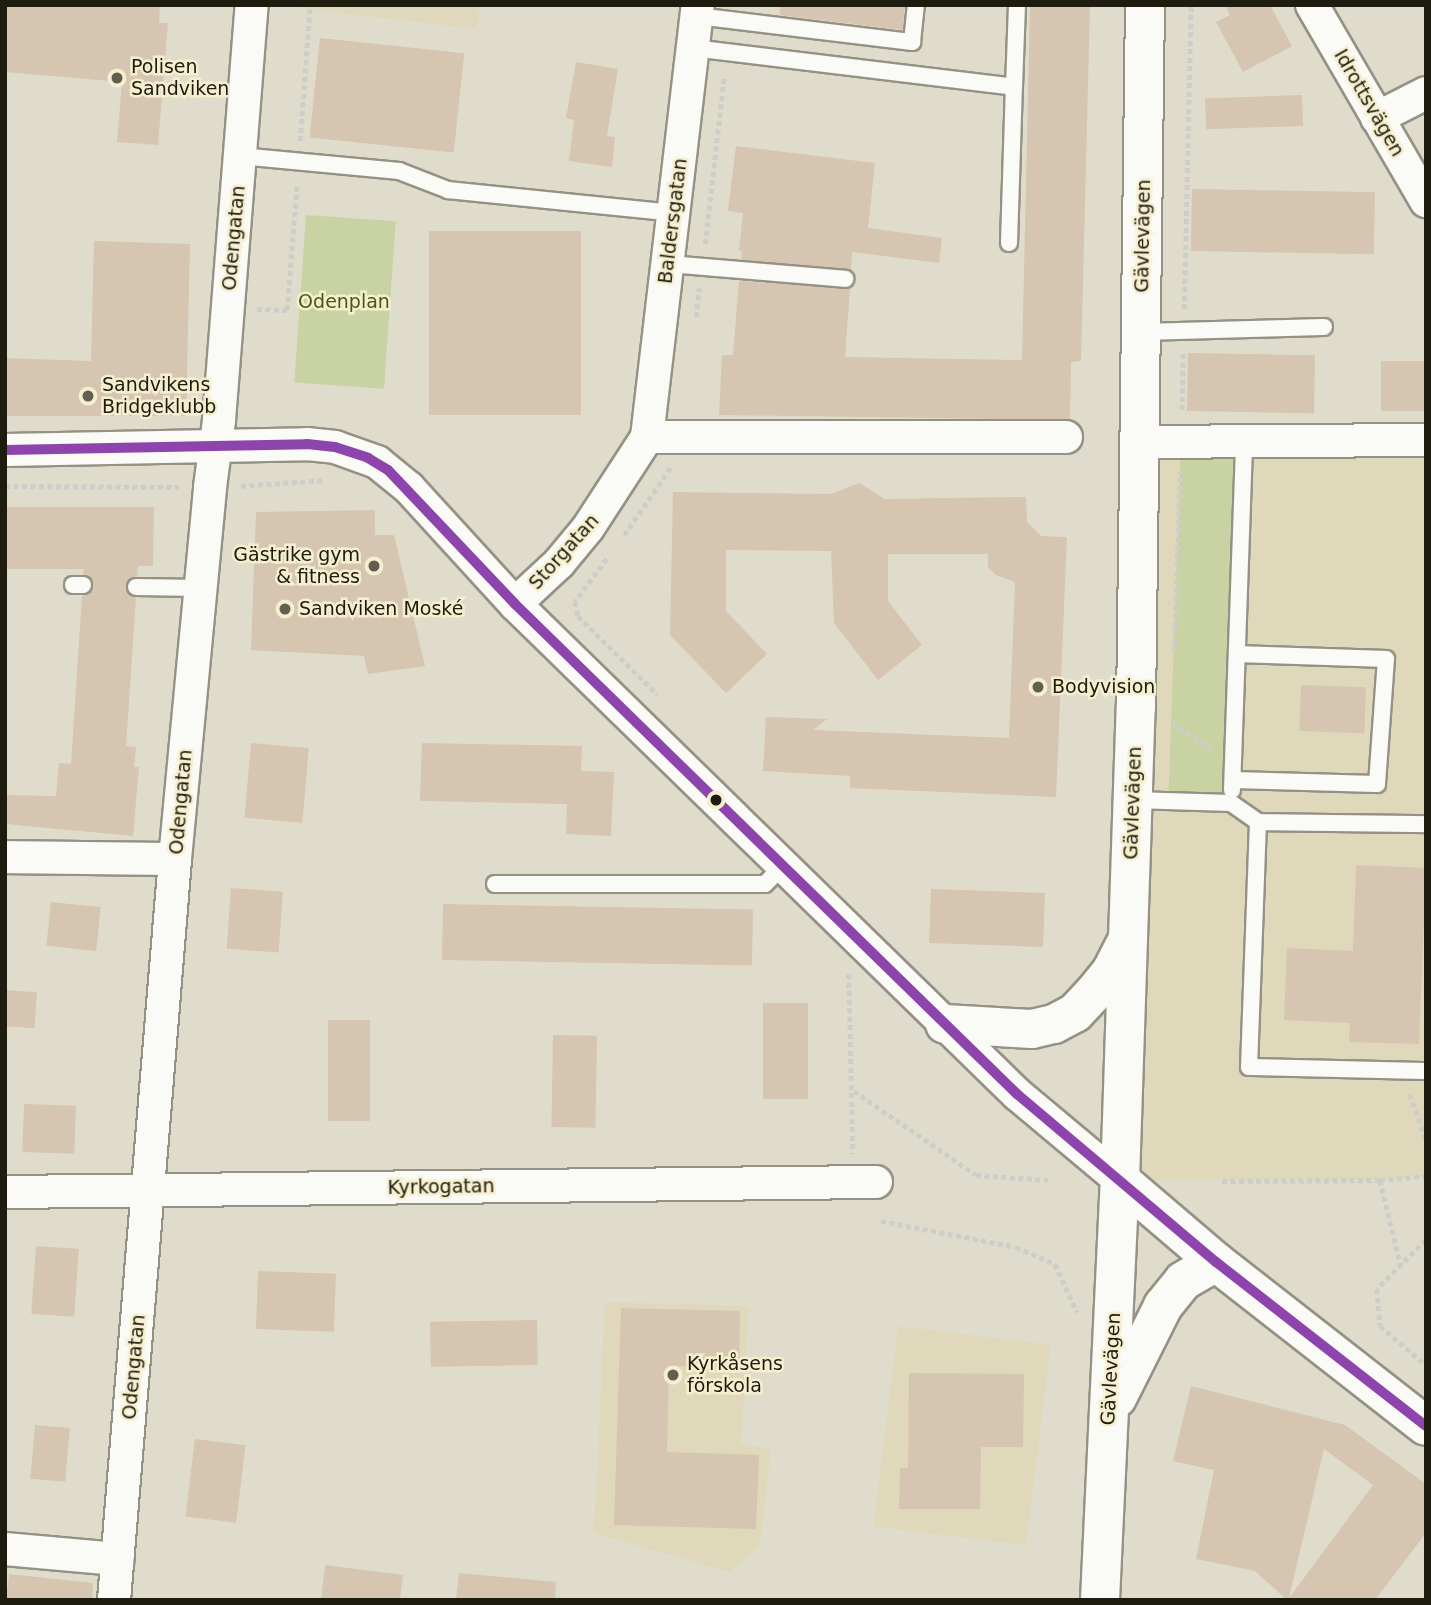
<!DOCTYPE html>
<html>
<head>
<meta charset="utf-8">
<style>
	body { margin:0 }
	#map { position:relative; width:1431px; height:1605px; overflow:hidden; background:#e0dccb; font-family:"DejaVu Sans",sans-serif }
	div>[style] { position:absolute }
	.built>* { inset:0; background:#dfd8bb; transform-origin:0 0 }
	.green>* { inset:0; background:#c9d2a3; transform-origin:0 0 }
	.building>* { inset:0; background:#d6c5b0; transform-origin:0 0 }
	.path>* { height:4.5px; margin-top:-2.25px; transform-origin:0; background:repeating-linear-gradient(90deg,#cecec8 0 5px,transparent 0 8.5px) }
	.roads { filter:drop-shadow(2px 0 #959285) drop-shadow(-2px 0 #959285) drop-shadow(0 2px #959285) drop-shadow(0 -2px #959285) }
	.lane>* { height:16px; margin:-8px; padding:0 8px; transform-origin:8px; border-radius:8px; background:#fafaf7 }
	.street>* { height:32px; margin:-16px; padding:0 16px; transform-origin:16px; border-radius:16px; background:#fafaf7 }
	.secondary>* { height:38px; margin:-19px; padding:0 19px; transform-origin:19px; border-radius:19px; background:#fafaf7 }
	.bus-1>* { height:10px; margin:-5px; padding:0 5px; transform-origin:5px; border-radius:5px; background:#8e44ad }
	.dots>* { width:19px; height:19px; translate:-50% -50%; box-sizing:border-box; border:4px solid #f6efcf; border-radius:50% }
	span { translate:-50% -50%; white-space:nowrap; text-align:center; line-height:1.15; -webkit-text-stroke:5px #f6efcf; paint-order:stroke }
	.poi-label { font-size:19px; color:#1e1b0f }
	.left { translate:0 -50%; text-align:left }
	.right { translate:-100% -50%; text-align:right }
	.street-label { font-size:19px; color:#1e1b0f }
	.park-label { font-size:19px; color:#495812 }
	.frame { position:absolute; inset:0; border:7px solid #1e1b0f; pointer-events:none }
</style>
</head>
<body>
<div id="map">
	<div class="built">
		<i style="clip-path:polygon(298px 5px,480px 5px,477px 29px,298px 8px)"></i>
		<i style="clip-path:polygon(1426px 441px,1426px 1176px,1380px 1180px,1120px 1180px,1140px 442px)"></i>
		<i style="clip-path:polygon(605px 1302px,749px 1306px,741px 1444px,771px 1449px,760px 1546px,730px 1572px,594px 1533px)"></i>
		<i style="left:898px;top:1326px;width:154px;height:202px;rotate:7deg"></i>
	</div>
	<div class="green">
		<i style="left:306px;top:215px;width:90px;height:168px;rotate:4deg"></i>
		<i style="left:1244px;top:441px;width:362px;height:63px;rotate:92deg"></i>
	</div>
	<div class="building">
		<i style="clip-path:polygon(5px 5px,160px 5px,159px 23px,168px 23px,158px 145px,117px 142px,122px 82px,5px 72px)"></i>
		<i style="clip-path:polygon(780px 5px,905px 5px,903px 30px,780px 15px)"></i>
		<i style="clip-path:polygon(1030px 5px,1090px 5px,1081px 361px,1071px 362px,1070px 420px,719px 415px,722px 355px,733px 355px,739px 281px,850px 288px,845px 357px,1022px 360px)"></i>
		<i style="clip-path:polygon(1225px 5px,1270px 5px,1292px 46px,1243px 72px,1216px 22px,1230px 15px)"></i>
		<i style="left:320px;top:38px;width:145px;height:100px;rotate:6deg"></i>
		<i style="clip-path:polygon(576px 62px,618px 69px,607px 136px,615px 137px,612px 167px,569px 161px,574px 120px,566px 118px)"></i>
		<i style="left:1302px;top:95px;width:31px;height:97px;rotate:88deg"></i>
		<i style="clip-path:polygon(736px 146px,875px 163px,868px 228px,942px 238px,939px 263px,852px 252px,851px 271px,741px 260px,742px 251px,739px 251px,743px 213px,728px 211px)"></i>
		<i style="left:1192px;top:189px;width:183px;height:62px;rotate:1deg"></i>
		<i style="left:429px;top:231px;width:152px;height:184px"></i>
		<i style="clip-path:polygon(94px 241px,190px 244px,186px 416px,5px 416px,5px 358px,91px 361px)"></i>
		<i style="left:1188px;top:353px;width:127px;height:58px;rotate:1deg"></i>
		<i style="left:1381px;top:361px;width:45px;height:50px"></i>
		<i style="clip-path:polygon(859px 483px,885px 499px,1026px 497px,1027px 522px,1041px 536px,1067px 537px,1056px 797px,850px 788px,850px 776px,763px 771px,766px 717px,827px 719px,813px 730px,1009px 738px,1015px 582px,996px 575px,988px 567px,988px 554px,888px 554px,888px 601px,922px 645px,878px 680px,834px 623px,831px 551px,726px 550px,726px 611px,767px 654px,726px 693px,670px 635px,673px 492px,831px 494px)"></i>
		<i style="clip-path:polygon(5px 507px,154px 507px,153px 566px,138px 566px,137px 577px,130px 578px,126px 586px,127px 593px,136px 597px,126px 746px,136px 747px,134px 767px,139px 767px,133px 836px,5px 824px,5px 795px,56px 796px,59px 763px,71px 764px,82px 596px,89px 594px,93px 586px,92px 579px,83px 575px,84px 569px,5px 569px)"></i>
		<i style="clip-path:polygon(375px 510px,375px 535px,394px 535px,425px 666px,368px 674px,364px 656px,251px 650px,256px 512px)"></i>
		<i style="left:1301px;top:685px;width:65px;height:46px;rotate:2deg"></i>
		<i style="left:251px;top:743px;width:58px;height:75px;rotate:5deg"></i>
		<i style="clip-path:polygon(422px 743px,582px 746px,581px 771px,614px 772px,611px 836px,566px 834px,567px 804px,420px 801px)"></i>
		<i style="clip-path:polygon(1356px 865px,1426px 868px,1419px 1044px,1349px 1042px,1350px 1023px,1284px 1020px,1287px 948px,1353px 951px)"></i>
		<i style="left:231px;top:888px;width:52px;height:61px;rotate:4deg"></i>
		<i style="left:931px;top:889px;width:114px;height:54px;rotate:2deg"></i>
		<i style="left:51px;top:902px;width:50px;height:44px;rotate:6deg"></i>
		<i style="left:443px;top:904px;width:310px;height:56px;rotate:1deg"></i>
		<i style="left:5px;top:990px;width:32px;height:36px;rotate:4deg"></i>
		<i style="left:763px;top:1003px;width:45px;height:96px"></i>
		<i style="left:328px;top:1020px;width:42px;height:101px"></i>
		<i style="left:553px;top:1035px;width:44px;height:92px;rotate:1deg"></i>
		<i style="left:24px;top:1104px;width:52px;height:48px;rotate:2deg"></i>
		<i style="left:36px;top:1246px;width:43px;height:68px;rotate:4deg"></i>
		<i style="left:258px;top:1271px;width:78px;height:58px;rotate:2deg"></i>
		<i style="clip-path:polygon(621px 1308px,740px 1311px,739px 1368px,669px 1366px,667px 1452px,759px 1455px,756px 1529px,614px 1525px)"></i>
		<i style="left:537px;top:1320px;width:45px;height:107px;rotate:89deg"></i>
		<i style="clip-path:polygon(909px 1373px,1024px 1374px,1023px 1447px,981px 1447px,980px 1509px,899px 1509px,900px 1468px,908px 1468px)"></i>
		<i style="clip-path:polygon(evenodd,1191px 1386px,1345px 1425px,1426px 1484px,1426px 1533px,1375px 1600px,1287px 1600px,1255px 1571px,1196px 1559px,1214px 1470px,1173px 1461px,1191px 1386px,1324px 1449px,1373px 1485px,1289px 1598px,1324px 1449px)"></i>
		<i style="left:35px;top:1425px;width:35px;height:54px;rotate:5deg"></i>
		<i style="left:195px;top:1439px;width:51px;height:78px;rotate:7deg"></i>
		<i style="clip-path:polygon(325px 1565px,403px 1575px,400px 1600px,321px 1600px)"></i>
		<i style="clip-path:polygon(459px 1573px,556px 1582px,555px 1600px,456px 1600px)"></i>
		<i style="clip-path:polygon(9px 1574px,93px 1583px,92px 1600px,6px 1600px)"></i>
	</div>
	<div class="path">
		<i style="left:300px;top:141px;width:136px;rotate:-85.8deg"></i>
		<i style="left:705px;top:244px;width:169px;rotate:-83.5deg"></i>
		<i style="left:257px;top:309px;width:30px;rotate:2deg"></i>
		<i style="left:287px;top:310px;width:126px;rotate:-85.5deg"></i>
		<i style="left:1184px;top:309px;width:304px;rotate:-88.7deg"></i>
		<i style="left:696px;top:317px;width:29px;rotate:-84deg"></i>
		<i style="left:1182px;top:410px;width:57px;rotate:-89deg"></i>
		<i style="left:5px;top:486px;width:174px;rotate:0.3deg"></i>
		<i style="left:241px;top:486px;width:85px;rotate:-4deg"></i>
		<i style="left:624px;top:535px;width:83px;rotate:-55.3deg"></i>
		<i style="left:607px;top:559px;width:54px;rotate:126.7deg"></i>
		<i style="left:575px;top:602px;width:14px;rotate:78deg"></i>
		<i style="left:578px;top:616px;width:112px;rotate:44.6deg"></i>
		<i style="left:1174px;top:652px;width:181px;rotate:-88.1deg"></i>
		<i style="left:1172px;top:723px;width:48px;rotate:33deg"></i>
		<i style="left:849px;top:974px;width:180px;rotate:88.7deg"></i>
		<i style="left:854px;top:1091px;width:148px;rotate:34.5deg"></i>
		<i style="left:976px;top:1175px;width:72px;rotate:4deg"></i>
		<i style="left:1410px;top:1094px;width:49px;rotate:70.8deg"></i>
		<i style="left:1380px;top:1180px;width:89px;rotate:76.3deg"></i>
		<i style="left:1222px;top:1181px;width:158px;rotate:-0.4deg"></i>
		<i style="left:1380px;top:1180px;width:46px;rotate:-5deg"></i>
		<i style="left:881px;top:1221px;width:137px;rotate:10.9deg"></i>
		<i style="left:1016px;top:1247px;width:43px;rotate:23.6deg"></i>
		<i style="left:1055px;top:1264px;width:53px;rotate:65.4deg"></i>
		<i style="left:1426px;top:1240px;width:69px;rotate:135deg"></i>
		<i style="left:1377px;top:1289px;width:37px;rotate:85deg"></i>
		<i style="left:1380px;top:1326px;width:60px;rotate:40.3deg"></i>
	</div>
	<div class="roads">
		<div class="lane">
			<i style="left:697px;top:16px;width:217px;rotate:6.9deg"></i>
			<i style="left:912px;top:42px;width:37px;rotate:-84deg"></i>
			<i style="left:693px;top:48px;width:323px;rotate:6.9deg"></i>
			<i style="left:1014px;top:87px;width:82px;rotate:-87.9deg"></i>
			<i style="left:240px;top:156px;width:160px;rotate:5.4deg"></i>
			<i style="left:399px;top:171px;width:53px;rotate:21.2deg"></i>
			<i style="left:448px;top:190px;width:226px;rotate:5.8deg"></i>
			<i style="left:1009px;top:243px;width:156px;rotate:-88.2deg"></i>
			<i style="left:668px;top:264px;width:178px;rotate:4.8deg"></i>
			<i style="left:1141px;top:332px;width:183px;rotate:-1.6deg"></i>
			<i style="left:73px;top:585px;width:10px"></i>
			<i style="left:136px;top:587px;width:64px;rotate:0.9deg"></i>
			<i style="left:1233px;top:780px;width:144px;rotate:1.6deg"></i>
			<i style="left:1377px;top:784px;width:125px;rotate:-85.9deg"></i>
			<i style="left:1386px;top:659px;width:149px;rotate:-178.1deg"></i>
			<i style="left:1232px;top:790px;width:349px;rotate:-88deg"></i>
			<i style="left:1133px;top:800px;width:98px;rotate:1.8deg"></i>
			<i style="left:1231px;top:803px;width:33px;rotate:35deg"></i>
			<i style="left:1258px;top:822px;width:245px;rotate:92.1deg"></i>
			<i style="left:1249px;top:1067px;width:177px;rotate:1.3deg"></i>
			<i style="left:1258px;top:822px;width:168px;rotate:0.7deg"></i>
			<i style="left:495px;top:884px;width:270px"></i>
			<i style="left:765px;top:884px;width:24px;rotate:-45deg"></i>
		</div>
		<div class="street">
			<i style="left:1312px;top:5px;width:227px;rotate:59.8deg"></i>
			<i style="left:1377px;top:118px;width:55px;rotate:-27deg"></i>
			<i style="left:647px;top:437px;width:435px;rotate:-83.3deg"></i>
			<i style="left:1140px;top:442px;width:286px;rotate:-0.4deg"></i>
			<i style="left:5px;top:450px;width:302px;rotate:-1.1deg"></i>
			<i style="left:307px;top:444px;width:28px;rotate:6deg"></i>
			<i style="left:335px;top:447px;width:45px;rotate:19.7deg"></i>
			<i style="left:377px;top:462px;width:41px;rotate:39.1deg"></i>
			<i style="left:409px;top:488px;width:157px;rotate:47.6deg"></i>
			<i style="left:515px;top:604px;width:702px;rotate:44.31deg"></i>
			<i style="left:1017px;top:1094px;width:134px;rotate:39.9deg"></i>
			<i style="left:515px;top:604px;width:60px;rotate:-43deg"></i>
			<i style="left:559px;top:563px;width:45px;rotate:-50.4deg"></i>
			<i style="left:588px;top:528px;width:108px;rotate:-57deg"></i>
			<i style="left:647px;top:437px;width:419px"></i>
			<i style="left:5px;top:857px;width:170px;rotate:0.7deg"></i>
			<i style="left:5px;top:1192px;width:871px;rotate:-0.66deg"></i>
			<i style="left:5px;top:1549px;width:113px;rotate:5.1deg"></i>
			<i style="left:114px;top:1600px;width:744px;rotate:-85.29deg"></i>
			<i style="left:175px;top:859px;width:374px;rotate:-84.6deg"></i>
			<i style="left:210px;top:487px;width:68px;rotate:-82.3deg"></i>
			<i style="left:219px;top:420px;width:416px;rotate:-85.5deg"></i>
		</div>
		<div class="secondary">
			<i style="left:945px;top:1024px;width:87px;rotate:3.3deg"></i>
			<i style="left:1032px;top:1029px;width:23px;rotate:-13deg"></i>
			<i style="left:1054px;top:1024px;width:24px;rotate:-28deg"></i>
			<i style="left:1075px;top:1013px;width:26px;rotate:-47deg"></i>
			<i style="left:1093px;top:994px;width:28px;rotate:-51deg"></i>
			<i style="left:1111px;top:972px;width:35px;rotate:-63deg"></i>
			<i style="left:1120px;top:1180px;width:126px;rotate:40.5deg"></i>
			<i style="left:1216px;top:1262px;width:266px;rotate:38deg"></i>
			<i style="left:1117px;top:1398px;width:103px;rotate:-63.4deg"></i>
			<i style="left:1163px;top:1306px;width:32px;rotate:-51deg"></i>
			<i style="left:1183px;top:1281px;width:38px;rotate:-30deg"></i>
			<i style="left:1100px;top:1600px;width:420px;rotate:-87.3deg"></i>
			<i style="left:1120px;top:1180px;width:472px;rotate:-88.1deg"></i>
			<i style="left:1136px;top:708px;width:703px;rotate:-89.27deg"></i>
		</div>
	</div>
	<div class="bus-1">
		<i style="left:5px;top:450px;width:302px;rotate:-1.1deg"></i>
		<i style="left:307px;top:444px;width:28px;rotate:6deg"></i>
		<i style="left:335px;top:447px;width:35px;rotate:18deg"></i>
		<i style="left:368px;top:458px;width:23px;rotate:31deg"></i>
		<i style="left:388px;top:470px;width:185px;rotate:46.5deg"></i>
		<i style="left:515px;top:604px;width:702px;rotate:44.31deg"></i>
		<i style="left:1017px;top:1094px;width:260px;rotate:40.2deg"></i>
		<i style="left:1216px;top:1262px;width:266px;rotate:38deg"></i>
	</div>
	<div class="dots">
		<i style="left:117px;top:78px;background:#625f51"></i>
		<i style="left:88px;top:396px;background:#625f51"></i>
		<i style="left:374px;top:566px;background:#625f51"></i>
		<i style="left:285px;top:609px;background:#625f51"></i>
		<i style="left:1038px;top:687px;background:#625f51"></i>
		<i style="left:716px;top:800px;background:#1e1b0f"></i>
		<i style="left:673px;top:1375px;background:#625f51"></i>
	</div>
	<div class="poi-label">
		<span class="left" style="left:131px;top:78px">Polisen<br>Sandviken</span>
		<span class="left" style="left:102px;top:396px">Sandvikens<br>Bridgeklubb</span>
		<span class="right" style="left:360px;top:566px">Gästrike gym<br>&amp; fitness</span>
		<span class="left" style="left:299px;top:609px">Sandviken Moské</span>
		<span class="left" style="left:1052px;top:687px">Bodyvision</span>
		<span class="left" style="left:687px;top:1375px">Kyrkåsens<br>förskola</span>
	</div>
	<div class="street-label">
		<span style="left:1369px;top:103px;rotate:60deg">Idrottsvägen</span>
		<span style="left:673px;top:221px;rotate:-83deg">Baldersgatan</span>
		<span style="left:1143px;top:236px;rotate:-89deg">Gävlevägen</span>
		<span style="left:234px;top:238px;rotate:-85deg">Odengatan</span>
		<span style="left:564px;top:552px;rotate:-48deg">Storgatan</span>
		<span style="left:181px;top:802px;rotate:-85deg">Odengatan</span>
		<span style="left:1133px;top:803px;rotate:-88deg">Gävlevägen</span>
		<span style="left:441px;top:1187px;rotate:-1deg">Kyrkogatan</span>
		<span style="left:134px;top:1367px;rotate:-85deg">Odengatan</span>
		<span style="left:1111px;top:1369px;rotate:-87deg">Gävlevägen</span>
	</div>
	<div class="park-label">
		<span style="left:344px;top:302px">Odenplan</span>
	</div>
	<div class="frame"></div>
</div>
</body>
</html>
